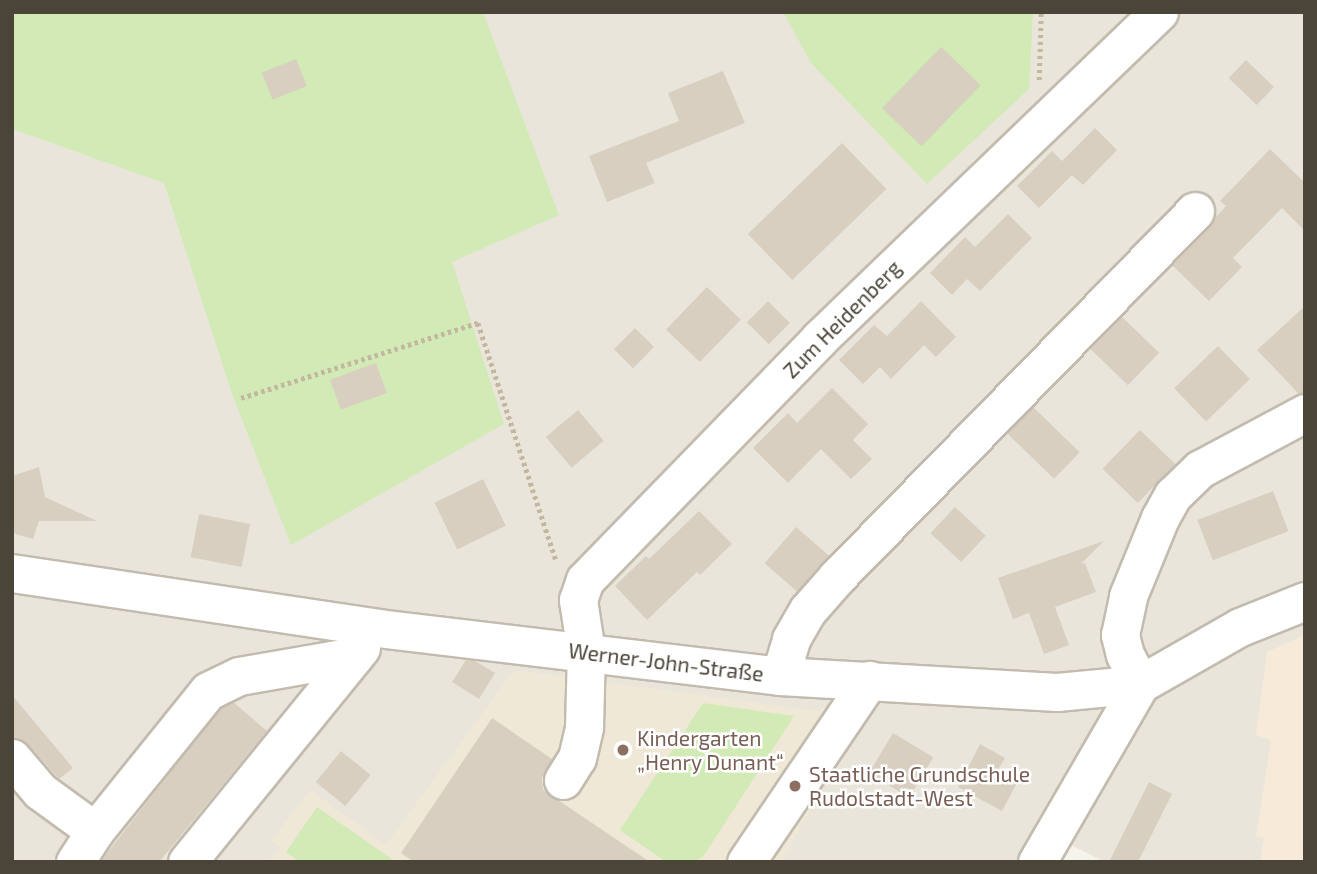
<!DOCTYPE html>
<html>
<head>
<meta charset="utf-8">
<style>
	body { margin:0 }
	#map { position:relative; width:1317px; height:874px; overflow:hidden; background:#f6f3ec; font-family:"Exo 2",sans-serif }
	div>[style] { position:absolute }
	.residential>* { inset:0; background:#eae5da }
	.commercial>* { inset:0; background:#f7ead8 }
	.education>* { inset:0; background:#efe8d6 }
	.green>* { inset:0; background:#d2eab5 }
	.building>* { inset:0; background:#d8cfc1; transform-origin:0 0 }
	.path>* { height:4.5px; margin-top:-2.25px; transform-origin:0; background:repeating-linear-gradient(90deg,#c4b79f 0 3.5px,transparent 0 7px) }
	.roads { filter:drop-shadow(2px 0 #c2bbae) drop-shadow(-2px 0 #c2bbae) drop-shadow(0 2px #c2bbae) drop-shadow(0 -2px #c2bbae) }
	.minor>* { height:37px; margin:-18.5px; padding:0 18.5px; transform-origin:18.5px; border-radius:18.5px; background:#fff }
	.dots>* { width:19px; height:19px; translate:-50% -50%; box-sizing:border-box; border:4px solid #fff; border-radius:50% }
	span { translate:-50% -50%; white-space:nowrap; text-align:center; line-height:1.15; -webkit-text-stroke:5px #fff; paint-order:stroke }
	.street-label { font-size:21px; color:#4b4439 }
	.education-label { font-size:21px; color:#785e54 }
	.left { translate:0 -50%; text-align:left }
	.frame { position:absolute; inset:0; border:14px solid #4b4439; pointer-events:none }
</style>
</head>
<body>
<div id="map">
	<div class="residential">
		<i style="clip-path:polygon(108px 12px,1305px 12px,1305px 862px,1105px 862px,1071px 845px,1060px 862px,12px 862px,12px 129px,163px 182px)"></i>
	</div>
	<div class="commercial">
		<i style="clip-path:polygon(1305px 635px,1305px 862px,1260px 862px,1264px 838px,1256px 837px,1271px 740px,1256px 735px,1267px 652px)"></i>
	</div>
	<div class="education">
		<i style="clip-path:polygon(514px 670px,817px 711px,843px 698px,868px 710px,781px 862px,268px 862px,280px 847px,271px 841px,310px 790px,386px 845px)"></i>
	</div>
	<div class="green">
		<i style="clip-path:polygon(12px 12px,483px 12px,559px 215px,452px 262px,504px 424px,291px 545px,232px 394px,164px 183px,12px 129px)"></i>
		<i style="clip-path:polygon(783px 12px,1033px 12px,1029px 89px,927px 184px,811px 63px)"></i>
		<i style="clip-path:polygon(703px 703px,794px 716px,703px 857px,692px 862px,666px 862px,620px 830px)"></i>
		<i style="clip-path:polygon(317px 807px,396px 862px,300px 862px,286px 852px)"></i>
	</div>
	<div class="building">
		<i style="left:941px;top:47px;width:55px;height:85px;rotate:44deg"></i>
		<i style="left:296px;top:59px;width:29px;height:37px;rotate:68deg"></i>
		<i style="left:1246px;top:60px;width:39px;height:25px;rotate:44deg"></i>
		<i style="clip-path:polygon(723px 71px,745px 123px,646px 163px,655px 183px,607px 202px,589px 156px,679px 121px,668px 93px)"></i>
		<i style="clip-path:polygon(1095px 128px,1117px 150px,1083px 185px,1072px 175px,1039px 208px,1017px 186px,1052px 151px,1062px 161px)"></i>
		<i style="left:842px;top:143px;width:64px;height:131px;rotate:46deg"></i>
		<i style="clip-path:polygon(1270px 149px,1305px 183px,1305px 231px,1282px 208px,1233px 258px,1242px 267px,1209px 301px,1172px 265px,1226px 206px,1220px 201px)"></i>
		<i style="clip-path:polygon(1008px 214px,1032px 238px,980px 291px,967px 279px,952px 295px,930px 273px,965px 237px,975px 247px)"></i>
		<i style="left:707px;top:287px;width:47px;height:59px;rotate:44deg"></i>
		<i style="left:768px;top:301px;width:31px;height:30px;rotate:45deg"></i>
		<i style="clip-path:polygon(921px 301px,956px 337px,936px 357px,924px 345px,891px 379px,880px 367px,863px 384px,839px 360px,874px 325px,887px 336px)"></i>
		<i style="clip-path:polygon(1305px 306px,1305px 392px,1299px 394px,1257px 350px)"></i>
		<i style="left:1121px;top:316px;width:53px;height:45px;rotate:44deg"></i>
		<i style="left:635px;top:328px;width:27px;height:30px;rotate:45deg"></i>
		<i style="left:1218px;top:346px;width:46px;height:61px;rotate:46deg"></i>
		<i style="left:376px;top:363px;width:32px;height:49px;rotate:70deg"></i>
		<i style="clip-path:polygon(832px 388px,868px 424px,853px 440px,872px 459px,851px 479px,821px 449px,788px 483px,753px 448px,788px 413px,797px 423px)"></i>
		<i style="left:1033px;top:407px;width:65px;height:37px;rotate:44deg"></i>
		<i style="left:578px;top:410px;width:40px;height:42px;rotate:50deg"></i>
		<i style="left:1140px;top:430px;width:49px;height:54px;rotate:44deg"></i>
		<i style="clip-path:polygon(39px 467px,45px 497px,97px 521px,39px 521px,33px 539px,12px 533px,12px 476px)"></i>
		<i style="left:483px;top:479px;width:52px;height:54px;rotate:64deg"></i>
		<i style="left:1273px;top:491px;width:43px;height:81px;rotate:69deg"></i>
		<i style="left:955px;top:507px;width:42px;height:36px;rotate:43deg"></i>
		<i style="clip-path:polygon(699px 511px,732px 544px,700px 575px,697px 572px,647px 620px,615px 586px,646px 556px,649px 559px)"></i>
		<i style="left:199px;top:514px;width:52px;height:44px;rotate:11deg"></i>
		<i style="left:796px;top:527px;width:44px;height:48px;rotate:41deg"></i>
		<i style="clip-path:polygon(1104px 541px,1081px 564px,1085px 563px,1096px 592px,1055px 607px,1069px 645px,1044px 654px,1029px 613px,1013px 619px,998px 578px)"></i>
		<i style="clip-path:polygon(466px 660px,475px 661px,495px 673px,479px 699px,452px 682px)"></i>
		<i style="clip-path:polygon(12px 695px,73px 768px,59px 779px,28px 744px,12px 738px)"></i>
		<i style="clip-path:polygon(233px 702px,267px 731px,159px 862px,100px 862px,221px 708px)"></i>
		<i style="clip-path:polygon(492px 718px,552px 759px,542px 778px,543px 790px,650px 862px,414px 862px,401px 853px)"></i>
		<i style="left:893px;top:733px;width:47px;height:47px;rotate:31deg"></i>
		<i style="clip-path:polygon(980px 744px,1005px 758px,999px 768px,1019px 779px,1002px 811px,958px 787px)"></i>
		<i style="left:341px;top:751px;width:38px;height:40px;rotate:39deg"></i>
		<i style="clip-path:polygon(1149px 782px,1172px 794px,1138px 862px,1109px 862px)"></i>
	</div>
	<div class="path">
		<i style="left:1039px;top:80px;width:68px;rotate:-88.3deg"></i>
		<i style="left:241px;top:398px;width:249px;rotate:-17.6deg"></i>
		<i style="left:478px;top:323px;width:250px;rotate:71.8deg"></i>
	</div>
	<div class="roads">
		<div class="minor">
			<i style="left:12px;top:573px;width:370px;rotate:8.5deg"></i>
			<i style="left:378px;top:628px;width:405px;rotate:6.8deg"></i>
			<i style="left:780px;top:676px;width:277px;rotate:3.3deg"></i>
			<i style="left:1057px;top:692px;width:83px;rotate:-5.5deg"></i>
			<i style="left:1140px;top:684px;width:115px;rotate:-29.7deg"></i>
			<i style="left:1240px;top:627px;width:70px;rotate:-21.8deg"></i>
			<i style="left:780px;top:676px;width:39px;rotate:-73deg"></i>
			<i style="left:791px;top:639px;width:34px;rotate:-60deg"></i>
			<i style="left:808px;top:610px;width:44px;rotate:-48.7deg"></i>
			<i style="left:837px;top:577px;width:512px;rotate:-45.63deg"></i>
			<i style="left:1140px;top:684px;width:33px;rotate:-117deg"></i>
			<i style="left:1125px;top:655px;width:21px;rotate:-104deg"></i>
			<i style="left:1120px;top:635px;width:40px;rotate:-78deg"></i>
			<i style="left:1128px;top:596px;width:84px;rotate:-67.7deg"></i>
			<i style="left:1160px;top:518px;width:26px;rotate:-61deg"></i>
			<i style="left:1173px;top:495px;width:37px;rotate:-44deg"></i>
			<i style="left:1200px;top:469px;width:119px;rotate:-28.1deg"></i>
			<i style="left:12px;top:758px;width:43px;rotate:49.7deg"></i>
			<i style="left:40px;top:791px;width:68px;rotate:36deg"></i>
			<i style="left:95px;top:831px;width:37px;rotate:123deg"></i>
			<i style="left:563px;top:780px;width:26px;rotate:-58deg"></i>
			<i style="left:577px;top:758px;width:32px;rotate:-77deg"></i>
			<i style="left:584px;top:727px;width:75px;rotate:-88.5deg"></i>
			<i style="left:586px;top:652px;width:53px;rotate:-98.7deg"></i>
			<i style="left:578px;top:600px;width:21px;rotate:-71deg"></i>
			<i style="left:585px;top:580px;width:336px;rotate:-45.8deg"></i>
			<i style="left:819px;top:339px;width:472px;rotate:-43.9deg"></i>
			<i style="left:95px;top:831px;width:180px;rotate:-51.1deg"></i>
			<i style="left:208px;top:691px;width:34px;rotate:-26deg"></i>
			<i style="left:239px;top:676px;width:117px;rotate:-9.9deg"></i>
			<i style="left:187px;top:862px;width:276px;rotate:-50.9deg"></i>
			<i style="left:746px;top:862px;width:220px;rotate:-55.9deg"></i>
			<i style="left:1037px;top:862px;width:206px;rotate:-59.9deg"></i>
		</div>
	</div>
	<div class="dots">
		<i style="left:623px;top:750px;background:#8d6e63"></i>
		<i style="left:795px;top:786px;background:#8d6e63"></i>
	</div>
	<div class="street-label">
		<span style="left:842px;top:319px;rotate:-45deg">Zum Heidenberg</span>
		<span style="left:666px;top:662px;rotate:7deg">Werner-John-Straße</span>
	</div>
	<div class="education-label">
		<span class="left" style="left:637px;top:750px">Kindergarten<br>„Henry Dunant“</span>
		<span class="left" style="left:809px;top:786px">Staatliche Grundschule<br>Rudolstadt-West</span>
	</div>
	<div class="frame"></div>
</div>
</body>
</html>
